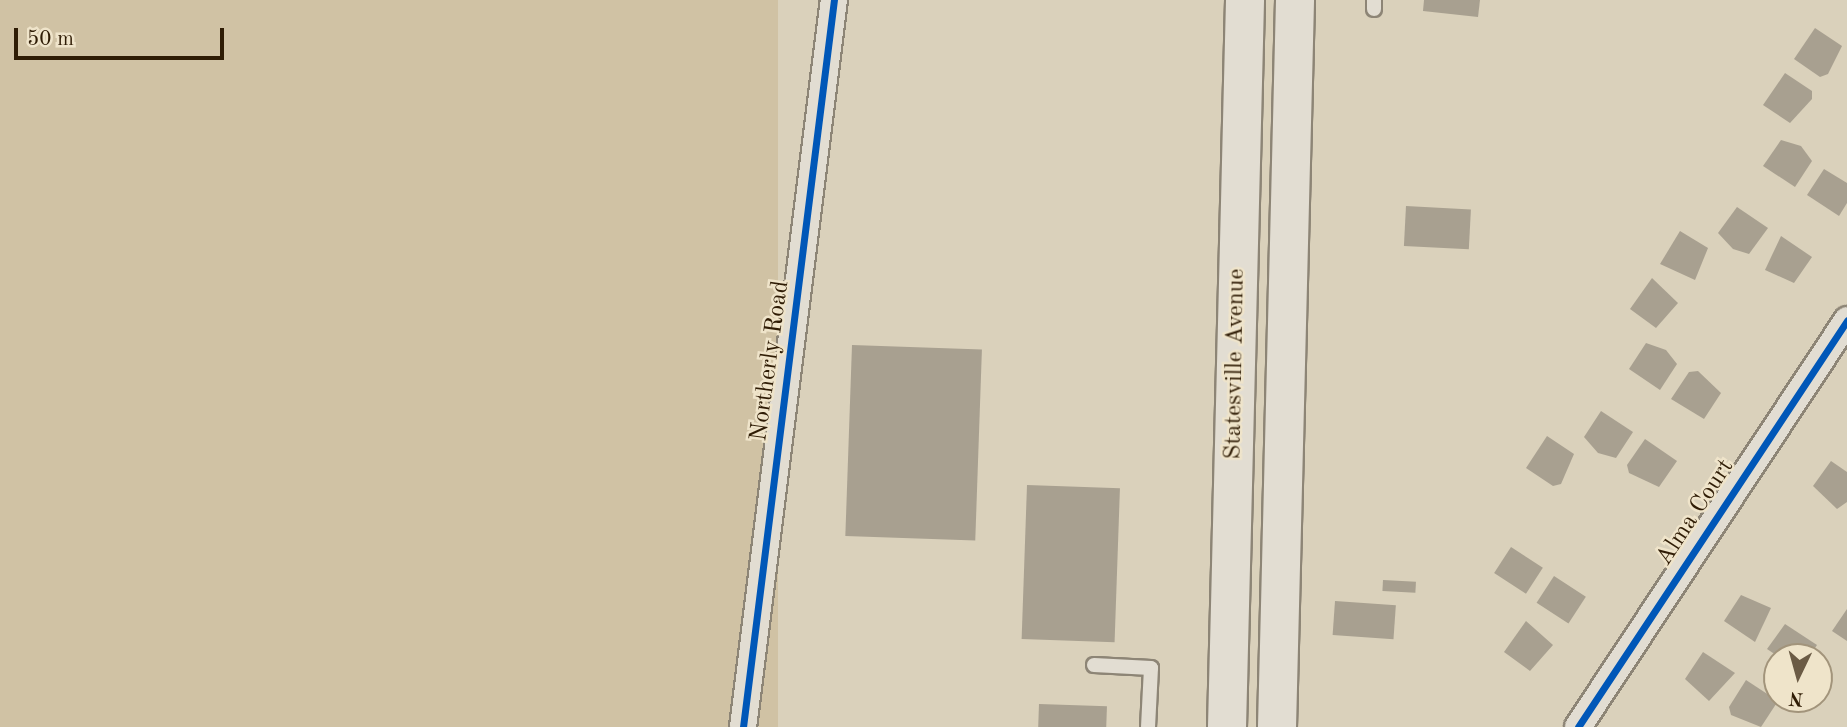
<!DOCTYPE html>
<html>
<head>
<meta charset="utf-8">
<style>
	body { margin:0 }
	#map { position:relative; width:1847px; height:727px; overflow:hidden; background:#dad1bb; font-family:"Old Standard TT",serif }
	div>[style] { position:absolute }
	.green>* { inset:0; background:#d0c2a4; transform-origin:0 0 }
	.building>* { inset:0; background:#a8a090; transform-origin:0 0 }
	.roads { filter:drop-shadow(2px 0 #8d8576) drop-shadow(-2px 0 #8d8576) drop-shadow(0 2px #8d8576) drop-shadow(0 -2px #8d8576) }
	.service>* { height:14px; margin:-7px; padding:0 7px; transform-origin:7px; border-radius:7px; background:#e2ddd2 }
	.minor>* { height:26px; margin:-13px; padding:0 13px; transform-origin:13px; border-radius:13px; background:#e2ddd2 }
	.secondary>* { height:38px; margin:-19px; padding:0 19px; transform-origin:19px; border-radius:19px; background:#e2ddd2 }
	.cycleway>* { height:7px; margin:-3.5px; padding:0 3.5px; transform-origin:3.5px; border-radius:3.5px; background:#0057b8 }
	span { translate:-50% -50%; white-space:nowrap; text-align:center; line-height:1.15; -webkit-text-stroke:5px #efe4ca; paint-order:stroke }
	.street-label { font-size:24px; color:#2f1c05 }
	.north { position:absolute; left:1763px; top:643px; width:70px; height:70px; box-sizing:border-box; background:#efe4ca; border:2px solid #a2947b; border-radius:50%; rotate:185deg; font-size:19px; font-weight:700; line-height:28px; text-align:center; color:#2f1c05 }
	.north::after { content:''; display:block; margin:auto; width:24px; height:32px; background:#6b5b45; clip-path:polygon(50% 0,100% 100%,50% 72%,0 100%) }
	.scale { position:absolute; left:14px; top:28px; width:210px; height:32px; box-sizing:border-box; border:4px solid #2f1c05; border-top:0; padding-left:9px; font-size:21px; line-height:24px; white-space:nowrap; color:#2f1c05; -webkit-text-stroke:5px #efe4ca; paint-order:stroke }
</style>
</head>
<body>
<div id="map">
	<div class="green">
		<i style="left:0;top:0;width:778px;height:727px"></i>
	</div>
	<div class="building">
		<i style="clip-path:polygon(1424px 0,1480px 0,1478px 17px,1423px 11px)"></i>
		<i style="clip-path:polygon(1815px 28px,1842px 46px,1828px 74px,1820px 77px,1794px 59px)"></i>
		<i style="clip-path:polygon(1785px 73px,1812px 91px,1812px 99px,1790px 123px,1763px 105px)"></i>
		<i style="clip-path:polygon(1781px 140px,1801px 146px,1812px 161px,1795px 187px,1763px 166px)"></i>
		<i style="clip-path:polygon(1824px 169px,1847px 183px,1847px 203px,1839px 216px,1807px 195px)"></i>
		<i style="left:1406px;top:206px;width:65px;height:40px;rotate:3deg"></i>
		<i style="clip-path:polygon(1737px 207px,1768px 228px,1749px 254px,1733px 249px,1718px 233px)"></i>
		<i style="clip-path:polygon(1680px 231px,1708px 248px,1695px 280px,1660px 264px)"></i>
		<i style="clip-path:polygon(1781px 236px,1812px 257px,1794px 283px,1765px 270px)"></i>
		<i style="clip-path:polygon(1652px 278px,1678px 303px,1656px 328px,1630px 309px)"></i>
		<i style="clip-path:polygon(1646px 343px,1666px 350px,1677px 364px,1660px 390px,1629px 369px)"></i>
		<i style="left:852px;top:345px;width:130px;height:191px;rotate:2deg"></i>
		<i style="clip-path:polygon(1698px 371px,1721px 393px,1704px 419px,1671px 399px,1689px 372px)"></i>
		<i style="clip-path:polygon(1601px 411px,1633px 432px,1616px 458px,1598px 453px,1584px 437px)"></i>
		<i style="clip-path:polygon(1547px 436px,1574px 454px,1561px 484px,1553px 486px,1526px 468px)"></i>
		<i style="clip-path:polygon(1645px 439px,1677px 461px,1659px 487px,1629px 473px,1627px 465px)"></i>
		<i style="clip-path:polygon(1831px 461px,1847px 472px,1847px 502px,1837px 509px,1813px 486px)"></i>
		<i style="left:1027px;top:485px;width:93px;height:154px;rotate:2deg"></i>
		<i style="left:1511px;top:547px;width:38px;height:31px;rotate:33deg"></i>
		<i style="left:1554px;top:576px;width:38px;height:32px;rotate:33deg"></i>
		<i style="left:1383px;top:580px;width:33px;height:11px;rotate:3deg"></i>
		<i style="clip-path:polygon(1741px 595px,1771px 608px,1755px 642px,1724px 621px)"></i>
		<i style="left:1335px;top:601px;width:61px;height:34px;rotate:4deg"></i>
		<i style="clip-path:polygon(1847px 609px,1847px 641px,1832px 631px)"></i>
		<i style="clip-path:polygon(1526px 621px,1553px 645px,1530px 671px,1504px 652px)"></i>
		<i style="clip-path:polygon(1785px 624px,1817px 645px,1809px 657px,1779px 657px,1767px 649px)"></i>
		<i style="clip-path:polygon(1703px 652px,1735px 673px,1709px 701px,1685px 679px)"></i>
		<i style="clip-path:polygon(1746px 680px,1778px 701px,1761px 727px,1731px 715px,1729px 707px)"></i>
		<i style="left:1039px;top:704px;width:68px;height:23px;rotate:2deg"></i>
	</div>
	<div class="roads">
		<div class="service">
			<i style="left:1374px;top:9px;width:9px;rotate:-90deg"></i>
			<i style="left:1094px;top:665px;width:57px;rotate:3deg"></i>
			<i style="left:1151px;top:668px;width:59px;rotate:92.9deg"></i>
		</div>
		<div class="minor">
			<i style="left:743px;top:727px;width:733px;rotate:-82.87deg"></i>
			<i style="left:1578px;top:727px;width:488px;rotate:-56.5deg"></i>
		</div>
		<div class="secondary">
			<i style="left:1227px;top:727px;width:727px;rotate:-88.58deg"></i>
			<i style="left:1277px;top:727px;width:727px;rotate:-88.58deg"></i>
		</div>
	</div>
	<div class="cycleway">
		<i style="left:743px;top:727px;width:733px;rotate:-82.87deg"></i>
		<i style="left:1578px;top:727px;width:488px;rotate:-56.5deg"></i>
	</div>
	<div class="street-label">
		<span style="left:771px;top:361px;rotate:-82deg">Northerly Road</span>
		<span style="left:1236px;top:364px;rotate:-89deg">Statesville Avenue</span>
		<span style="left:1696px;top:513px;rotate:-57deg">Alma Court</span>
	</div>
	<div class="north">N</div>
	<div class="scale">50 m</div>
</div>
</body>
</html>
